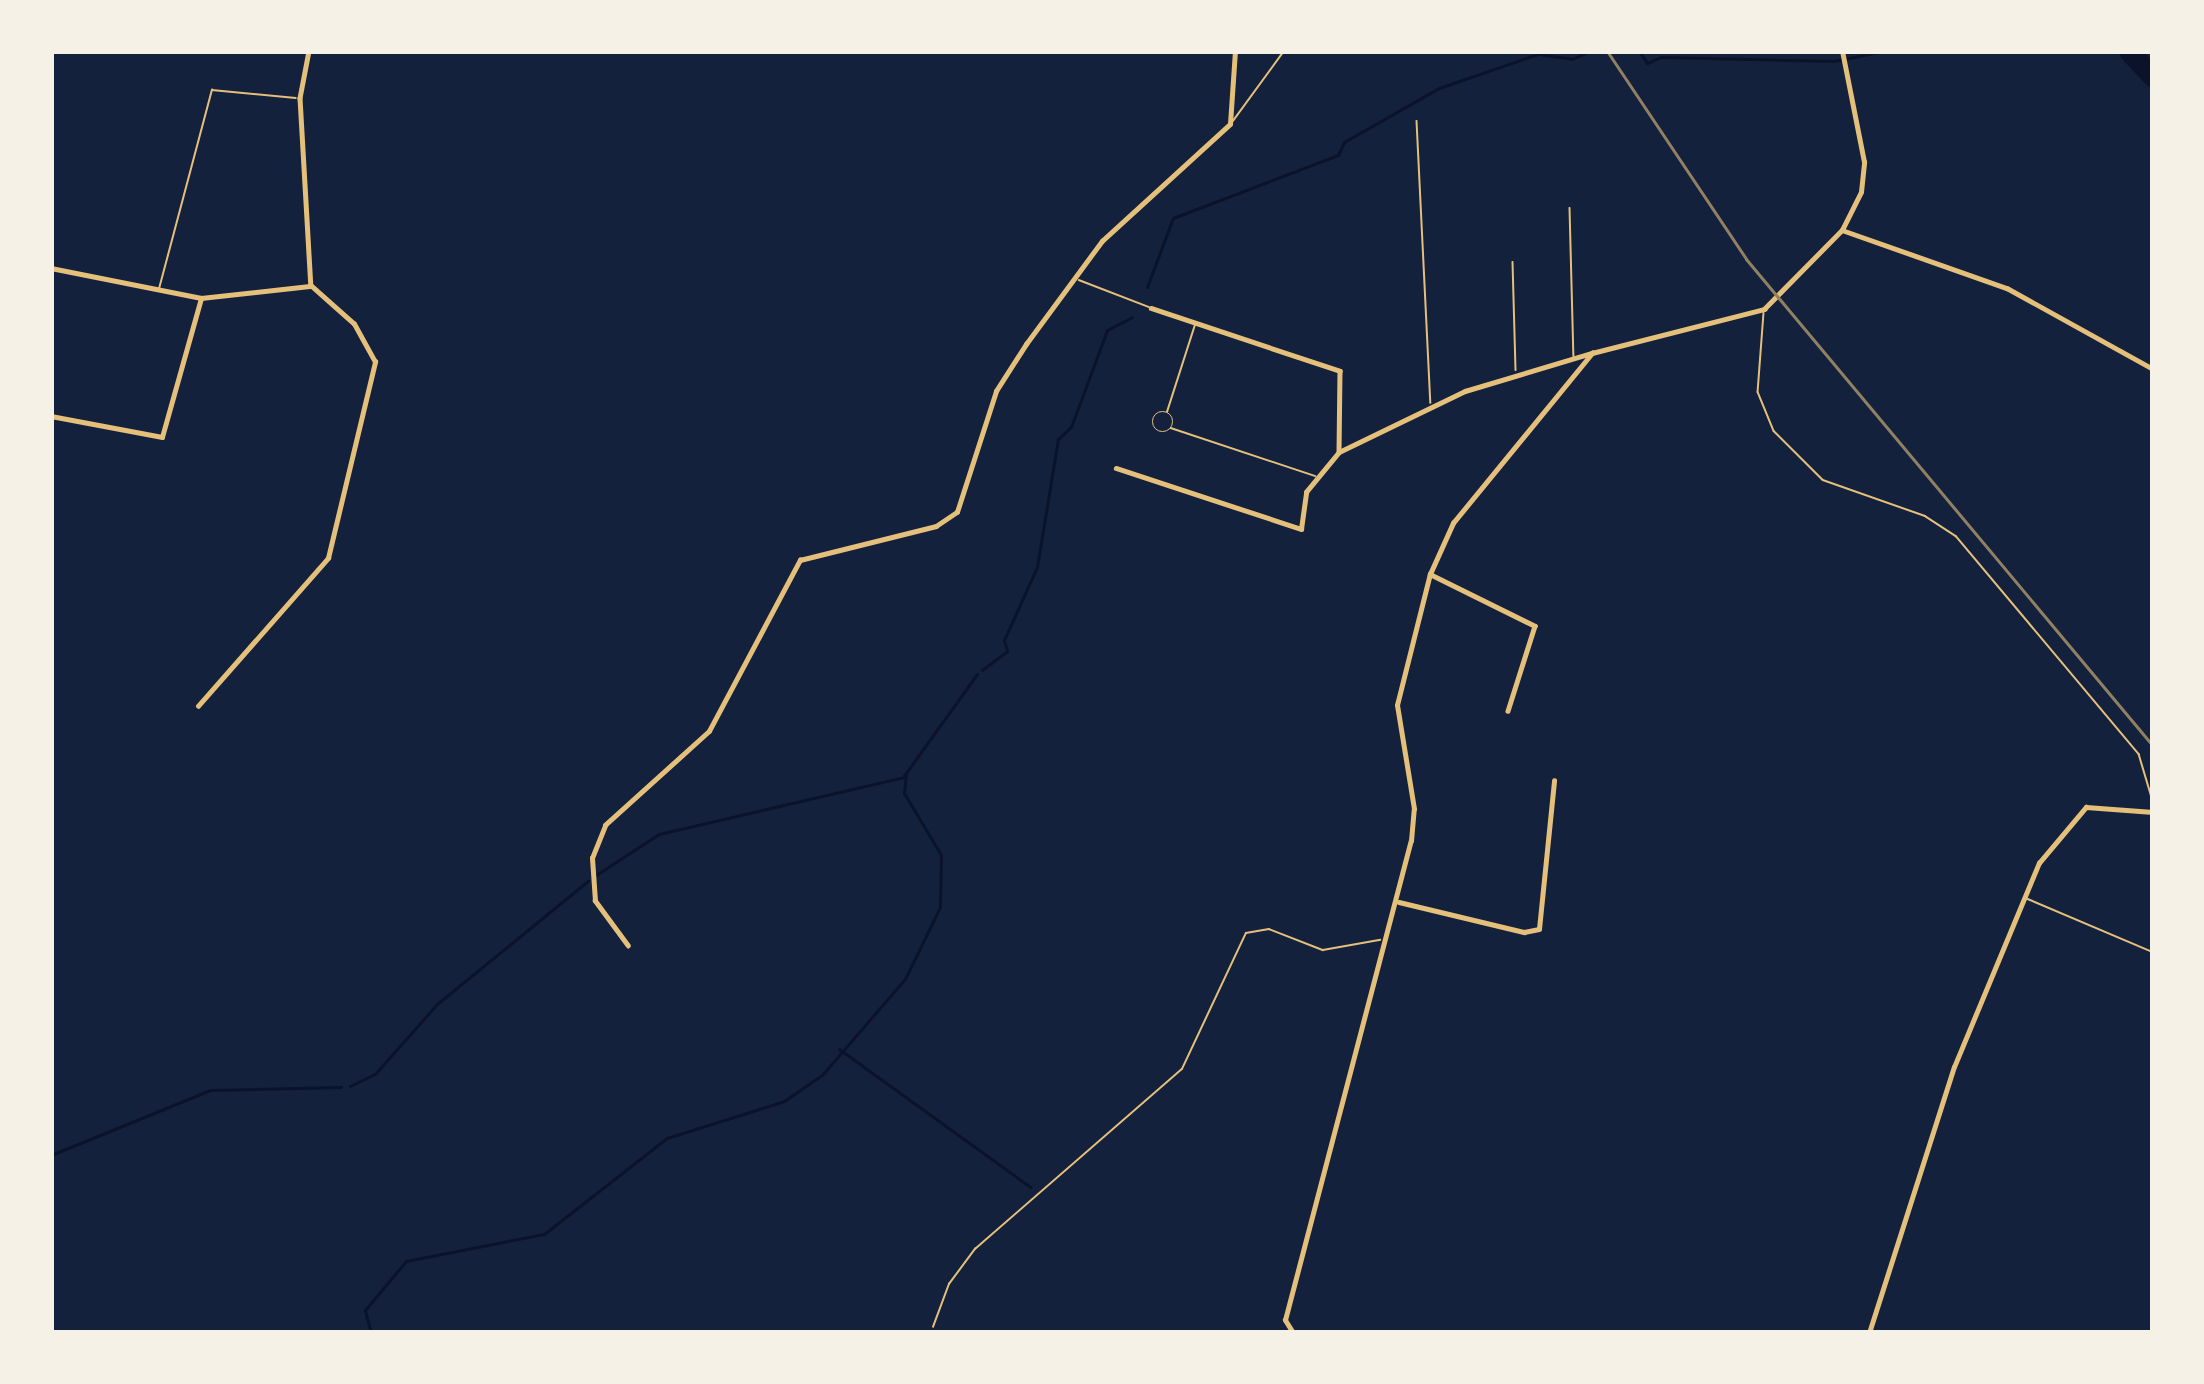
<!DOCTYPE html>
<html>
<head>
<meta charset="utf-8">
<style>
	body { margin:0 }
	#map { position:relative; width:2204px; height:1384px; overflow:hidden; background:#14213d; font-family:"IBM Plex Serif",serif }
	div>[style] { position:absolute }
	.stream>* { height:3px; margin:-1.5px; padding:0 1.5px; transform-origin:1.5px; border-radius:1.5px; background:#0b132b }
	.river>* { height:21px; margin:-10.5px; padding:0 10.5px; transform-origin:10.5px; border-radius:10.5px; background:#0b132b }
	.service>* { height:1.5px; margin:-0.75px; padding:0 0.75px; transform-origin:0.75px; border-radius:0.75px; background:#e5c07b }
	.service>.ring { margin:-0.75px; padding:0; box-sizing:content-box; background:none; border:1.5px solid #e5c07b; border-radius:50% }
	.minor>* { height:4.5px; margin:-2.25px; padding:0 2.25px; transform-origin:2.25px; border-radius:2.25px; background:#e5c07b }
	.rail>* { height:3px; margin:-1.5px; padding:0 1.5px; transform-origin:1.5px; border-radius:1.5px; background:#918062 }
	span { translate:-50% -50%; white-space:nowrap; text-align:center; line-height:1.15; -webkit-text-stroke:12px #f6f1e7; paint-order:stroke }
	.frame { position:absolute; inset:0; border:54px solid #f6f1e7; pointer-events:none }
</style>
</head>
<body>
<div id="map">
	<div class="stream">
		<i style="left:1639px;top:51px;width:14px;rotate:56deg"></i>
		<i style="left:1647px;top:63px;width:15px;rotate:-23deg"></i>
		<i style="left:1661px;top:57px;width:173px;rotate:1.3deg"></i>
		<i style="left:1834px;top:61px;width:50px;rotate:-11.5deg"></i>
		<i style="left:1147px;top:287px;width:74px;rotate:-69.4deg"></i>
		<i style="left:1173px;top:218px;width:177px;rotate:-20.9deg"></i>
		<i style="left:1338px;top:155px;width:14px;rotate:-65deg"></i>
		<i style="left:1344px;top:142px;width:109px;rotate:-29.6deg"></i>
		<i style="left:1439px;top:88px;width:105px;rotate:-19deg"></i>
		<i style="left:1538px;top:54px;width:34px;rotate:8deg"></i>
		<i style="left:1572px;top:59px;width:20px;rotate:-24deg"></i>
		<i style="left:982px;top:670px;width:31px;rotate:-37deg"></i>
		<i style="left:1007px;top:651px;width:11px;rotate:-105deg"></i>
		<i style="left:1004px;top:640px;width:80px;rotate:-65.7deg"></i>
		<i style="left:1037px;top:567px;width:130px;rotate:-80.7deg"></i>
		<i style="left:1058px;top:439px;width:18px;rotate:-43deg"></i>
		<i style="left:1071px;top:427px;width:103px;rotate:-69.6deg"></i>
		<i style="left:1107px;top:330px;width:28px;rotate:-27deg"></i>
		<i style="left:596px;top:875px;width:75px;rotate:-33.1deg"></i>
		<i style="left:659px;top:834px;width:251px;rotate:-13.1deg"></i>
		<i style="left:903px;top:777px;width:127px;rotate:-54.3deg"></i>
		<i style="left:839px;top:1049px;width:236px;rotate:35.8deg"></i>
		<i style="left:350px;top:1086px;width:28px;rotate:-26deg"></i>
		<i style="left:375px;top:1074px;width:94px;rotate:-48.5deg"></i>
		<i style="left:437px;top:1004px;width:195px;rotate:-39.2deg"></i>
		<i style="left:51px;top:1155px;width:172px;rotate:-22.2deg"></i>
		<i style="left:210px;top:1090px;width:131px;rotate:-1.3deg"></i>
		<i style="left:371px;top:1333px;width:24px;rotate:-105deg"></i>
		<i style="left:365px;top:1310px;width:64px;rotate:-50.1deg"></i>
		<i style="left:406px;top:1261px;width:141px;rotate:-11.1deg"></i>
		<i style="left:544px;top:1234px;width:156px;rotate:-38deg"></i>
		<i style="left:667px;top:1138px;width:123px;rotate:-17.5deg"></i>
		<i style="left:784px;top:1101px;width:46px;rotate:-34.4deg"></i>
		<i style="left:822px;top:1075px;width:127px;rotate:-49.2deg"></i>
		<i style="left:905px;top:979px;width:80px;rotate:-64.1deg"></i>
		<i style="left:940px;top:907px;width:52px;rotate:-88.9deg"></i>
		<i style="left:941px;top:855px;width:72px;rotate:-120.8deg"></i>
		<i style="left:904px;top:793px;width:18px;rotate:-84deg"></i>
	</div>
	<div class="river">
		<i style="left:2129px;top:51px;width:35px;rotate:47deg"></i>
	</div>
	<div class="service">
		<i style="left:1233px;top:121px;width:87px;rotate:-53.9deg"></i>
		<i style="left:1417px;top:121px;width:282px;rotate:87.2deg"></i>
		<i style="left:1570px;top:208px;width:148px;rotate:88.5deg"></i>
		<i style="left:1513px;top:262px;width:108px;rotate:88.4deg"></i>
		<i style="left:1079px;top:280px;width:75px;rotate:21.1deg"></i>
		<i style="left:159px;top:289px;width:206px;rotate:-75.1deg"></i>
		<i style="left:212px;top:90px;width:84px;rotate:5.4deg"></i>
		<i style="left:1764px;top:313px;width:79px;rotate:94.3deg"></i>
		<i style="left:1758px;top:392px;width:42px;rotate:67.7deg"></i>
		<i style="left:1774px;top:431px;width:69px;rotate:45deg"></i>
		<i style="left:1823px;top:480px;width:108px;rotate:19.4deg"></i>
		<i style="left:1925px;top:516px;width:37px;rotate:33deg"></i>
		<i style="left:1956px;top:536px;width:285px;rotate:50deg"></i>
		<i style="left:2139px;top:754px;width:49px;rotate:73.4deg"></i>
		<i class="ring" style="left:1153px;top:412px;width:18.5px;height:18.5px"></i>
		<i style="left:1167px;top:412px;width:91px;rotate:-72.2deg"></i>
		<i style="left:1171px;top:428px;width:152px;rotate:18.4deg"></i>
		<i style="left:2028px;top:899px;width:136px;rotate:23deg"></i>
		<i style="left:933px;top:1327px;width:46px;rotate:-69.6deg"></i>
		<i style="left:949px;top:1284px;width:44px;rotate:-53.4deg"></i>
		<i style="left:975px;top:1249px;width:274px;rotate:-41deg"></i>
		<i style="left:1182px;top:1069px;width:150px;rotate:-64.8deg"></i>
		<i style="left:1246px;top:933px;width:23px;rotate:-10deg"></i>
		<i style="left:1269px;top:929px;width:58px;rotate:21.3deg"></i>
		<i style="left:1323px;top:950px;width:58px;rotate:-10deg"></i>
	</div>
	<div class="minor">
		<i style="left:309px;top:51px;width:48px;rotate:100.8deg"></i>
		<i style="left:300px;top:98px;width:188px;rotate:86.7deg"></i>
		<i style="left:1842px;top:230px;width:175px;rotate:19.4deg"></i>
		<i style="left:2007px;top:288px;width:167px;rotate:29deg"></i>
		<i style="left:51px;top:268px;width:153px;rotate:11.3deg"></i>
		<i style="left:1151px;top:308px;width:199px;rotate:18.4deg"></i>
		<i style="left:1340px;top:371px;width:81px;rotate:90.7deg"></i>
		<i style="left:51px;top:416px;width:113px;rotate:10.7deg"></i>
		<i style="left:162px;top:437px;width:144px;rotate:-74.3deg"></i>
		<i style="left:201px;top:298px;width:109px;rotate:-6.3deg"></i>
		<i style="left:1116px;top:468px;width:195px;rotate:18.2deg"></i>
		<i style="left:1301px;top:529px;width:37px;rotate:-82deg"></i>
		<i style="left:1306px;top:492px;width:52px;rotate:-50.5deg"></i>
		<i style="left:1339px;top:452px;width:140px;rotate:-25.8deg"></i>
		<i style="left:1465px;top:391px;width:133px;rotate:-16.7deg"></i>
		<i style="left:1430px;top:574px;width:117px;rotate:26.3deg"></i>
		<i style="left:1535px;top:626px;width:89px;rotate:107.6deg"></i>
		<i style="left:198px;top:706px;width:197px;rotate:-48.7deg"></i>
		<i style="left:328px;top:558px;width:202px;rotate:-76.5deg"></i>
		<i style="left:375px;top:362px;width:43px;rotate:-118.9deg"></i>
		<i style="left:354px;top:324px;width:57px;rotate:-138.5deg"></i>
		<i style="left:1399px;top:902px;width:129px;rotate:13.5deg"></i>
		<i style="left:1524px;top:932px;width:15px;rotate:-11deg"></i>
		<i style="left:1539px;top:929px;width:149px;rotate:-84.2deg"></i>
		<i style="left:628px;top:946px;width:56px;rotate:-126.3deg"></i>
		<i style="left:595px;top:901px;width:43px;rotate:-94deg"></i>
		<i style="left:592px;top:858px;width:35px;rotate:-68deg"></i>
		<i style="left:605px;top:825px;width:140px;rotate:-42.1deg"></i>
		<i style="left:709px;top:731px;width:194px;rotate:-62deg"></i>
		<i style="left:800px;top:560px;width:140px;rotate:-14deg"></i>
		<i style="left:936px;top:526px;width:25px;rotate:-34deg"></i>
		<i style="left:957px;top:512px;width:127px;rotate:-72.1deg"></i>
		<i style="left:996px;top:391px;width:56px;rotate:-57.4deg"></i>
		<i style="left:1026px;top:344px;width:128px;rotate:-53.6deg"></i>
		<i style="left:1102px;top:241px;width:173px;rotate:-42.4deg"></i>
		<i style="left:1230px;top:124px;width:73px;rotate:-86.1deg"></i>
		<i style="left:1293px;top:1333px;width:15px;rotate:-122deg"></i>
		<i style="left:1285px;top:1320px;width:495px;rotate:-75.3deg"></i>
		<i style="left:1411px;top:841px;width:32px;rotate:-85deg"></i>
		<i style="left:1414px;top:809px;width:105px;rotate:-99.3deg"></i>
		<i style="left:1397px;top:705px;width:135px;rotate:-75.9deg"></i>
		<i style="left:1430px;top:574px;width:56px;rotate:-65.7deg"></i>
		<i style="left:1453px;top:523px;width:220px;rotate:-50.7deg"></i>
		<i style="left:1592px;top:353px;width:178px;rotate:-14.3deg"></i>
		<i style="left:1764px;top:309px;width:111px;rotate:-45.4deg"></i>
		<i style="left:1842px;top:230px;width:42px;rotate:-63.4deg"></i>
		<i style="left:1861px;top:192px;width:30px;rotate:-84deg"></i>
		<i style="left:1864px;top:162px;width:113px;rotate:-101.2deg"></i>
		<i style="left:1869px;top:1333px;width:279px;rotate:-72.3deg"></i>
		<i style="left:1954px;top:1067px;width:221px;rotate:-67.4deg"></i>
		<i style="left:2039px;top:863px;width:73px;rotate:-50deg"></i>
		<i style="left:2086px;top:807px;width:67px;rotate:4.3deg"></i>
	</div>
	<div class="rail">
		<i style="left:1607px;top:51px;width:250px;rotate:56.2deg"></i>
		<i style="left:1746px;top:259px;width:635px;rotate:50.11deg"></i>
	</div>
	<div class="frame"></div>
</div>
</body>
</html>
